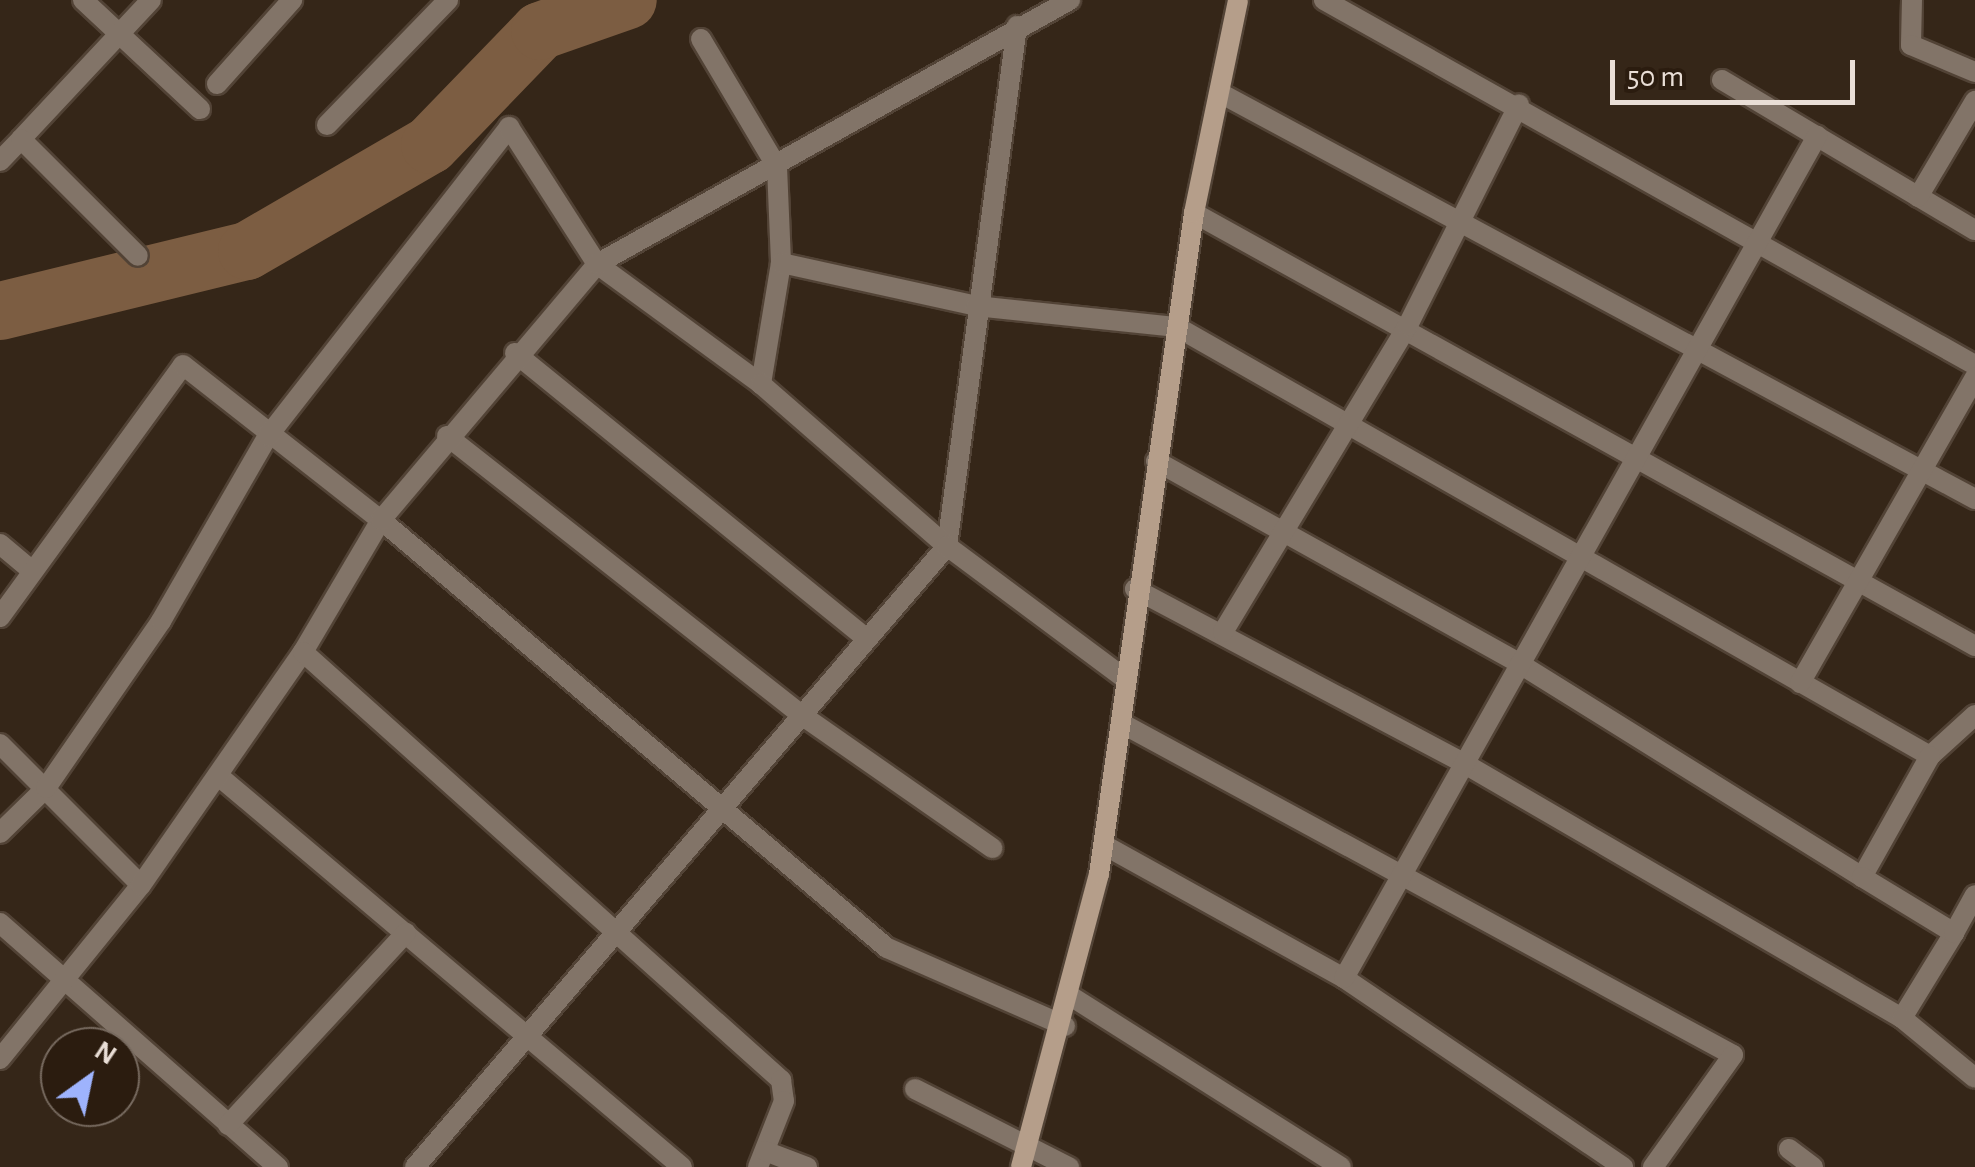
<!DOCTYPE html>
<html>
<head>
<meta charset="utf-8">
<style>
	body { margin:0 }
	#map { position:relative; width:1975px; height:1167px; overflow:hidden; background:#352618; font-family:"Alegreya Sans",sans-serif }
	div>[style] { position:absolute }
	.river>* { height:58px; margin:-29px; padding:0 29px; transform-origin:29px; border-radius:29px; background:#7c5d42 }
	.roads { filter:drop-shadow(2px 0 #524336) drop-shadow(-2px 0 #524336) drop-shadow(0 2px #524336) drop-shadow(0 -2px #524336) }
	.street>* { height:20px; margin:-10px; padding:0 10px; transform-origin:10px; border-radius:10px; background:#827468 }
	.secondary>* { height:20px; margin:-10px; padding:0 10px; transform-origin:10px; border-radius:10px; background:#b59e8a }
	span { translate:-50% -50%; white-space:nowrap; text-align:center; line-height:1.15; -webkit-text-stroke:10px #2b1c0f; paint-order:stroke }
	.north { position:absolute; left:40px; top:1027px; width:100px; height:100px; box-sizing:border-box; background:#2b1c0f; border:2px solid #776a5f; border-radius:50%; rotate:33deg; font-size:28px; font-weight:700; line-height:40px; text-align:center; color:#e9ded6 }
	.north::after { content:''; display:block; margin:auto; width:35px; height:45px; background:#9eb3fd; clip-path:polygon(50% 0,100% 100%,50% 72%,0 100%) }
	.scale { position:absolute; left:1610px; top:60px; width:245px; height:45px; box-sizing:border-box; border:5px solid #e9ded6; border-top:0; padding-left:12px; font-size:30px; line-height:35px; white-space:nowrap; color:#e9ded6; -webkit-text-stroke:8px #2b1c0f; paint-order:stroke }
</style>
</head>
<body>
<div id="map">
	<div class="river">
		<i style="left:0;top:311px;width:254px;rotate:-13.7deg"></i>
		<i style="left:247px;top:251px;width:211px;rotate:-30.1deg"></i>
		<i style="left:430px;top:145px;width:158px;rotate:-46deg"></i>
		<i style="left:540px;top:31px;width:93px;rotate:-19.4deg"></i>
	</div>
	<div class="roads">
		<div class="street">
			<i style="left:83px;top:0;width:160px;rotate:43deg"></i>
			<i style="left:1324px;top:0;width:746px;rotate:29.28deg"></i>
			<i style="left:1912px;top:0;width:45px;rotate:91.3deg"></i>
			<i style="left:1911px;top:45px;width:69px;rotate:22.9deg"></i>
			<i style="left:701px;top:39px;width:149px;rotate:59.3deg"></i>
			<i style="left:777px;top:167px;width:96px;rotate:87.6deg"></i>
			<i style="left:781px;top:263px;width:123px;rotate:99.4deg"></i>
			<i style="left:1722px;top:80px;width:294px;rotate:30.7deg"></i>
			<i style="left:217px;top:84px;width:113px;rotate:-48.2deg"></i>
			<i style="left:1220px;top:93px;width:857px;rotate:28.27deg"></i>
			<i style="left:327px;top:125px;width:174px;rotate:-45.9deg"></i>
			<i style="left:21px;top:139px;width:190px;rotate:-46.9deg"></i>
			<i style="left:0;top:161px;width:30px;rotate:-46deg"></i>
			<i style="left:21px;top:139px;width:165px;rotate:45deg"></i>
			<i style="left:1918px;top:197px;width:112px;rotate:-59.3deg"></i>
			<i style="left:1194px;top:213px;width:893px;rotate:29deg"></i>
			<i style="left:781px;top:263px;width:200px;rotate:12.4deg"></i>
			<i style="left:976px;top:306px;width:202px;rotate:6deg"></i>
			<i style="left:1177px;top:327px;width:867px;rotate:29.67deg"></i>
			<i style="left:515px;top:353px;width:450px;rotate:39.1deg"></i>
			<i style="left:447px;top:436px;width:453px;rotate:38.2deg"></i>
			<i style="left:803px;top:716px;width:231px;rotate:34.9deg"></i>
			<i style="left:1156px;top:461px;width:417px;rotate:29.1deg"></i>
			<i style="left:1520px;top:664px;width:403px;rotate:31.9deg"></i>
			<i style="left:0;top:544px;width:40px;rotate:40deg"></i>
			<i style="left:947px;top:546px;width:525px;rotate:-82.33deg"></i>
			<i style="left:1135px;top:589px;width:374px;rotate:27.9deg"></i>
			<i style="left:1465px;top:764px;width:505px;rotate:30.17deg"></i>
			<i style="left:1902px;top:1018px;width:100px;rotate:-58.5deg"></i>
			<i style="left:0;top:617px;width:311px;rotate:-54deg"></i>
			<i style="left:183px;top:365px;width:251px;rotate:38.1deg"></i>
			<i style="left:381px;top:520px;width:153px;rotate:120.6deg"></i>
			<i style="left:1223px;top:632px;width:358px;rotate:-58.9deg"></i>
			<i style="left:1408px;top:325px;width:247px;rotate:-63.3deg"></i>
			<i style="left:1800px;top:683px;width:352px;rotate:-60.2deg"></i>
			<i style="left:1975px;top:715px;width:61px;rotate:137.7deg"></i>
			<i style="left:1930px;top:756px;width:139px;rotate:119.3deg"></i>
			<i style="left:1862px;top:877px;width:108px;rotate:31.3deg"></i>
			<i style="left:1954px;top:933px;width:43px;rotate:-61.1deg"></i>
			<i style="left:1121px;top:723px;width:696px;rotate:28.48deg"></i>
			<i style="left:1733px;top:1055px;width:138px;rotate:125.5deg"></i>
			<i style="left:0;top:744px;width:199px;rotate:45deg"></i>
			<i style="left:221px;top:778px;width:603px;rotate:40.16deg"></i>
			<i style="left:0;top:833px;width:64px;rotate:-44.4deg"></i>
			<i style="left:46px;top:788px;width:203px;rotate:-55.4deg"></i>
			<i style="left:161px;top:621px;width:214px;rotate:-60deg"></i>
			<i style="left:268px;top:436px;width:392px;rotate:-52deg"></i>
			<i style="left:509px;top:127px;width:163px;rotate:57.3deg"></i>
			<i style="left:597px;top:264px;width:203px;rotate:36.2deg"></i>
			<i style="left:761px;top:384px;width:247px;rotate:41.1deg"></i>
			<i style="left:1104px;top:845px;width:274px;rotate:29deg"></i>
			<i style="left:1344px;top:978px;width:337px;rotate:34.1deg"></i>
			<i style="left:0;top:923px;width:370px;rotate:41.3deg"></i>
			<i style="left:1344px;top:978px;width:966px;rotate:-60.67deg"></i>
			<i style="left:1072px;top:997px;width:318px;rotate:32.3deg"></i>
			<i style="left:1902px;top:1018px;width:94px;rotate:39.4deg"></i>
			<i style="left:1065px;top:1026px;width:194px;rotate:-156.3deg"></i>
			<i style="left:887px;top:948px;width:663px;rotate:-139.77deg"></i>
			<i style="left:381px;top:520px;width:335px;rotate:-49.8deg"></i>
			<i style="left:597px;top:264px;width:542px;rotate:-29.17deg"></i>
			<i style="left:0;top:1059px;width:224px;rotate:-51deg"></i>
			<i style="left:141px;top:885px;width:284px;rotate:-55.2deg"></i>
			<i style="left:303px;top:652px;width:642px;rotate:41.84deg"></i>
			<i style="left:781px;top:1080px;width:21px;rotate:82deg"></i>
			<i style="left:784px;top:1101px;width:71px;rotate:111.5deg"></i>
			<i style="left:915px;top:1089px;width:173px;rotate:26.9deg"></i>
			<i style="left:228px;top:1125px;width:262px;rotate:-47.2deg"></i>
			<i style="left:1789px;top:1149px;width:30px;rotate:37deg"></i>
			<i style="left:765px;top:1151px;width:45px;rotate:20.9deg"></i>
			<i style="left:415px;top:1167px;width:818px;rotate:-49.41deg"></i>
			<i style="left:947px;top:546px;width:221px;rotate:36.7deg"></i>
		</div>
		<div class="secondary">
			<i style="left:1021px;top:1167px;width:303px;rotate:-75.1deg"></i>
			<i style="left:1099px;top:874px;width:668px;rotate:-81.82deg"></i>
			<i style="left:1194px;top:213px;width:217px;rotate:-78.3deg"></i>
		</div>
	</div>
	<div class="north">N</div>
	<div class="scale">50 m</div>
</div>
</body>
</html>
